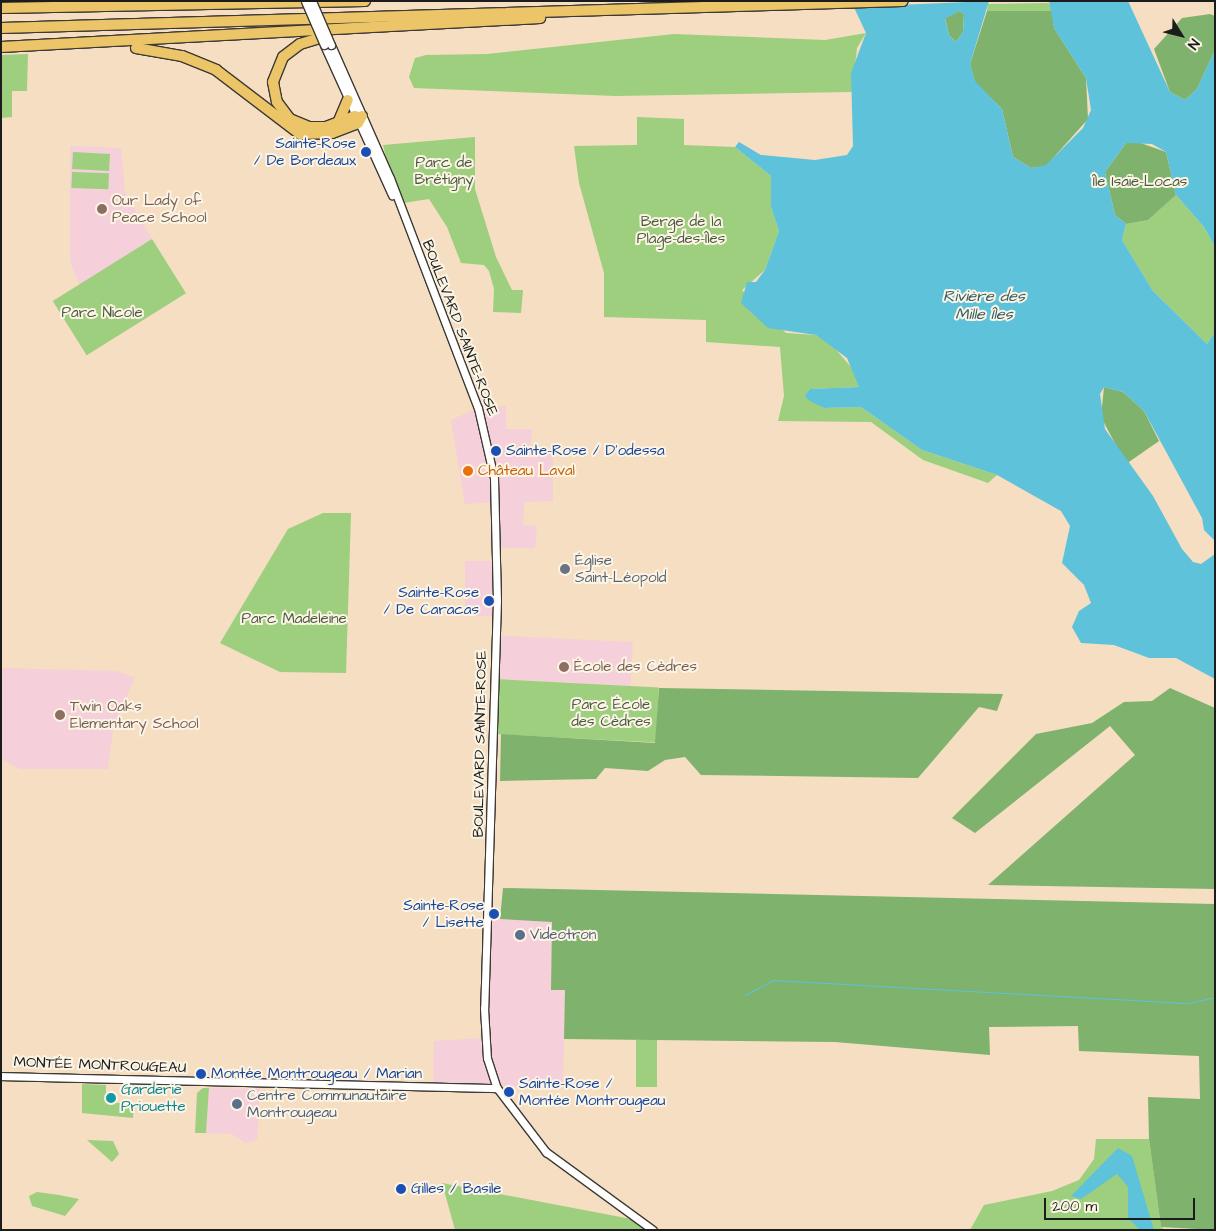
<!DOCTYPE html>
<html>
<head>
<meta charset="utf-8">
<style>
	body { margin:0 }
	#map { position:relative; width:1216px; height:1231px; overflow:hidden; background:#f5dec2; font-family:"Architects Daughter",sans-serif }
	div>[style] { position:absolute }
	.built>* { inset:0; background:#f5cfd9; transform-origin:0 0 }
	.green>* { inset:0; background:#9dcf7e; transform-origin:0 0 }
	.forest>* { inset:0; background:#7eb26d }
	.water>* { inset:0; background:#5ec2db }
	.pier>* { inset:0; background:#f5dec2 }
	.stream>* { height:1px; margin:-0.5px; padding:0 0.5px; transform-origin:0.5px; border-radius:0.5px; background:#5ec2db }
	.roads { filter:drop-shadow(1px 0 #3d3935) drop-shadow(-1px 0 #3d3935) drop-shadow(0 1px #3d3935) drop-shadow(0 -1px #3d3935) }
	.minor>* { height:7px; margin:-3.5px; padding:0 3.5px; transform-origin:3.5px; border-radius:3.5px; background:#fff }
	.highway>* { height:10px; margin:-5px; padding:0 5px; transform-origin:5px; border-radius:5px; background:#edc569 }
	.bridges { filter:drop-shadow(1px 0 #3d3935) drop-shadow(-1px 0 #3d3935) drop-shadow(0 1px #3d3935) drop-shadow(0 -1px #3d3935) }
	.minor-bridge>* { height:7px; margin:-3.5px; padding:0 3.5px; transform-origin:3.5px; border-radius:3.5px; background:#fff }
	.dots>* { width:14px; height:14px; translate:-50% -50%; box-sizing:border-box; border:2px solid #fcf5e5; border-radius:50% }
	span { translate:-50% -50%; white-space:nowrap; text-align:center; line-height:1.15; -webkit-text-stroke:4px #fcf5e5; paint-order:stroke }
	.transit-label { font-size:15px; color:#164399 }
	.right { translate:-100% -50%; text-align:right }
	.left { translate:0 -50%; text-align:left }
	.park-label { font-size:15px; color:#495b3e }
	.education-label { font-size:15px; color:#785e54 }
	.street-label { font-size:15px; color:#1c1c1c }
	.food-label { font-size:15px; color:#c56008 }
	.worship-label { font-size:15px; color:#5b616d }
	.service-label { font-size:15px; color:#4e5e75 }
	.culture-label { font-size:15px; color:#0d838f }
	.water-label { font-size:16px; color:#365e68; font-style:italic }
	.frame { position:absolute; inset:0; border:2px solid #1c1c1c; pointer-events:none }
	.north { position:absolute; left:1156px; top:10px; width:50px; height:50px; -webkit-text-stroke:4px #fcf5e5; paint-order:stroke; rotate:126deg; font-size:14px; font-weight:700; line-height:20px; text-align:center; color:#1c1c1c }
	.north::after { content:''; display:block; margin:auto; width:18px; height:22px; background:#1c1c1c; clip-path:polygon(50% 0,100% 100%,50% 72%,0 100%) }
	.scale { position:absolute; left:1044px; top:1198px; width:151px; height:22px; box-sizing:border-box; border:2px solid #1c1c1c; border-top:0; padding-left:6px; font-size:15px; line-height:18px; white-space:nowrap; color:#1c1c1c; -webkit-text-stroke:4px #fcf5e5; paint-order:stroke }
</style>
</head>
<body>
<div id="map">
	<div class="built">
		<i style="clip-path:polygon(70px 146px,121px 148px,125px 193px,152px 239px,80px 286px,70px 262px)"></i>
		<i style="clip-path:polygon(481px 396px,485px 407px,506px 406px,506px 429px,532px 429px,530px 451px,553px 454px,553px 501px,524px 502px,523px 525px,537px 526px,535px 548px,497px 548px,494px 502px,465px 504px,451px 420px,478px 408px,474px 397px)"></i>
		<i style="left:497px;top:561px;width:55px;height:32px;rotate:90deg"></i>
		<i style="left:496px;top:635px;width:137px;height:44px;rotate:3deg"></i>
		<i style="clip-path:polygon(1px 668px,117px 671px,135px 678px,114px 724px,108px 769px,20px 769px,1px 759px)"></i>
		<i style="clip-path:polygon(488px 918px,552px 922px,551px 990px,565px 990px,563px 1086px,433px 1086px,434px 1041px,485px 1038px)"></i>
		<i style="clip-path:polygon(209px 1088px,260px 1089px,257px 1140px,245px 1143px,232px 1134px,206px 1133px)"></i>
	</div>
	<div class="green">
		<i style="clip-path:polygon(1049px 3px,1052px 11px,987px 11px,988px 4px)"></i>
		<i style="clip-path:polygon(866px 33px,857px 48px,852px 92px,616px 96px,414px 88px,409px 77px,415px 58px,426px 55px,487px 54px,674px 34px,825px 40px)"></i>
		<i style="clip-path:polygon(28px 54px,27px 91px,12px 91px,12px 117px,1px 118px,1px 55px)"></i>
		<i style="clip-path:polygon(637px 117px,684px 119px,684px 145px,735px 147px,771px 176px,771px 207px,779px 231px,765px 270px,742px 290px,786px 333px,816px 335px,832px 345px,857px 374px,859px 387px,810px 389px,804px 396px,824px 408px,861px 407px,922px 450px,997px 475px,988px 483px,923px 460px,871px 422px,778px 421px,784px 396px,780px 347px,706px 342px,706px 320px,604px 317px,604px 273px,579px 183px,574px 146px,637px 145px)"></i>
		<i style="clip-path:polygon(475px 137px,475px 189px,496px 257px,512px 290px,523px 290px,521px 313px,493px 312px,494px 289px,489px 271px,484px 265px,461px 263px,447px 227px,429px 199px,397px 204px,383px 145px)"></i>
		<i style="left:73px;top:152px;width:37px;height:17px;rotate:3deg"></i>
		<i style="left:72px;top:172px;width:37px;height:16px;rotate:2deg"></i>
		<i style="clip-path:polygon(1176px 195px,1204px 227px,1215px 247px,1215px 332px,1207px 344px,1153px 291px,1122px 240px,1126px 224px,1148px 220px)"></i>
		<i style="left:152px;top:239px;width:64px;height:117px;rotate:58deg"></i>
		<i style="clip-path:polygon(323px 513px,351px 513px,346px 673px,280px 672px,220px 643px,288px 529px)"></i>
		<i style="left:496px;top:679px;width:163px;height:55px;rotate:3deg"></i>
		<i style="left:636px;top:1040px;width:21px;height:47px"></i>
		<i style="clip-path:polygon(82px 1084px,106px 1085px,106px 1102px,134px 1104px,133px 1118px,82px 1113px)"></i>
		<i style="clip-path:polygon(203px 1088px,209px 1088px,206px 1133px,195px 1133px,197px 1093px)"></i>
		<i style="clip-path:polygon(1096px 1139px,1149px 1139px,1161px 1227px,1166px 1230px,970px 1230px,984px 1205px,1052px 1191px,1079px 1180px,1094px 1159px)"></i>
		<i style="clip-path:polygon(87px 1140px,113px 1141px,119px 1154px,112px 1162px)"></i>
		<i style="clip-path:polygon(442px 1183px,631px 1219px,646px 1230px,455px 1230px)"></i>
		<i style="clip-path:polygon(37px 1192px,59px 1195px,79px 1199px,65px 1216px,32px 1206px,29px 1196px)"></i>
	</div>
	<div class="forest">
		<i style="clip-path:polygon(959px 11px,964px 14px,963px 32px,956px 42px,949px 35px,945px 18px)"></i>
		<i style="clip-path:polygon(987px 11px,1052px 11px,1054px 28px,1086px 78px,1088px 119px,1046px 166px,1031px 168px,1013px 157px,1002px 109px,975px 82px,970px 64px)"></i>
		<i style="clip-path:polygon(1210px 14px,1215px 16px,1215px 50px,1197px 89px,1185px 100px,1170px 92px,1154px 49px,1182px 18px)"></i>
		<i style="clip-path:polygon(1135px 141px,1166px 152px,1176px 195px,1148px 220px,1126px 224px,1115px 215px,1105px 172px,1126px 143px)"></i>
		<i style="clip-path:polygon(1104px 387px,1123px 392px,1144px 411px,1159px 441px,1126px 464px,1101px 417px)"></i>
		<i style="clip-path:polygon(659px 688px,1003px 694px,997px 711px,979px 707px,918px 778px,701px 775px,685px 757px,665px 760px,648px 771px,605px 768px,596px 779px,500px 781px,501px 734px,655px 743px)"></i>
		<i style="clip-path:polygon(1170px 688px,1215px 708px,1215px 889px,988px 885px,1135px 755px,1110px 726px,975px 833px,952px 818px,1036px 734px,1092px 723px,1124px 702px,1152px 701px)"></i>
		<i style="clip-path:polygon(503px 888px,1215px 904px,1215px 1230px,1161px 1227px,1149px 1139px,1148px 1097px,1200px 1099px,1199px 1056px,1079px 1051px,1078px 1026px,989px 1027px,990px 1055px,835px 1042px,564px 1039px,565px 990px,551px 990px,552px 922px,500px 919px)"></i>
	</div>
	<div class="water">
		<i style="clip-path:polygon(evenodd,851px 1px,989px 1px,970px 64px,975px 81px,1002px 109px,1013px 157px,1031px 168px,1046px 165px,1083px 128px,1091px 110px,1086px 78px,1054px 28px,1049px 1px,1128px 1px,1170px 92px,1185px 100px,1197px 89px,1215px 50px,1215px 247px,1204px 227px,1176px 195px,1166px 152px,1152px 144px,1126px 143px,1105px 172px,1115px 215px,1126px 224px,1122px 240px,1153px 291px,1207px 344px,1215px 332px,1215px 541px,1204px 530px,1202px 518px,1144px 411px,1123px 392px,1104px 387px,1100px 394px,1105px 429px,1153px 496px,1182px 549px,1193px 562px,1201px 564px,1215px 554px,1215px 679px,1176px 658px,1149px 658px,1114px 645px,1081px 643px,1072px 627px,1079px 611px,1091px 603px,1084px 585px,1062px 563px,1070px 526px,1061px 511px,997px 475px,922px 450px,861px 407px,824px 408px,810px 401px,804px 396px,810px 389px,859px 387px,847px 358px,816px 335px,768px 328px,741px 303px,747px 282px,756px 282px,765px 270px,779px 231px,771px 207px,771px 176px,735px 147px,739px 142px,761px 155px,815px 160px,847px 155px,853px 146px,851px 73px,866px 33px,851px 1px,959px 11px,964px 14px,963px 32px,956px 42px,949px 35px,945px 19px,959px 11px)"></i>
		<i style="clip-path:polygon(1118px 1148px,1132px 1156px,1154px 1230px,1140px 1230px,1128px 1218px,1128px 1187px,1117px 1174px,1081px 1199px,1071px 1196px)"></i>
	</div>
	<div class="pier">
		<i style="clip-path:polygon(848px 1px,991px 1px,851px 7px)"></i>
	</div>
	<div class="stream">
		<i style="left:745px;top:995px;width:32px;rotate:-28deg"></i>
		<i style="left:773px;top:980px;width:417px;rotate:3.2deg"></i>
		<i style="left:1189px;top:1003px;width:27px;rotate:-13deg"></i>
	</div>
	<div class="roads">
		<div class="minor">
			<i style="left:324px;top:45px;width:165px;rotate:65.6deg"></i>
			<i style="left:331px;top:45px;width:145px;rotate:66.1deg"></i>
			<i style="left:390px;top:178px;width:246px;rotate:69.1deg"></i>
			<i style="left:478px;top:408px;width:72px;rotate:77.1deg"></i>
			<i style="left:494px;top:478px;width:123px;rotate:88.6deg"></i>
			<i style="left:497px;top:601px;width:407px;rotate:91.8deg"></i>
			<i style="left:484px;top:1008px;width:50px;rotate:86.6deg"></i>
			<i style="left:487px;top:1058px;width:32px;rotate:72deg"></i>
			<i style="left:497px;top:1088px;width:81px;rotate:52.6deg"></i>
			<i style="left:546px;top:1152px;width:132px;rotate:36.1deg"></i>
			<i style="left:1px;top:1076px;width:496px;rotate:1.4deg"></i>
		</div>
		<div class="highway">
			<i style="left:1px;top:8px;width:364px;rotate:-1.1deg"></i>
			<i style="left:1px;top:28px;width:902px;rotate:-1.71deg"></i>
			<i style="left:323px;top:37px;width:24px;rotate:163deg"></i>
			<i style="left:300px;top:44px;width:21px;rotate:143deg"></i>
			<i style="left:283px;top:57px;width:27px;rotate:112deg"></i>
			<i style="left:273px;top:82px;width:20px;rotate:79deg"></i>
			<i style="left:277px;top:102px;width:21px;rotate:53deg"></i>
			<i style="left:290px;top:119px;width:21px;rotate:23deg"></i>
			<i style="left:309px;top:127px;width:17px"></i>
			<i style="left:326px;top:127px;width:31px;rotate:-21deg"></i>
			<i style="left:1px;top:47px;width:540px;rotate:-3.08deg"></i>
			<i style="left:136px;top:48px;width:47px;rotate:9.9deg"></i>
			<i style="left:182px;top:56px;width:37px;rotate:22deg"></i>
			<i style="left:216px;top:70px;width:106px;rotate:37.3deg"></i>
			<i style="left:300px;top:134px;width:32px;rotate:-2deg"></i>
			<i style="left:332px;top:133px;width:28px;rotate:-21deg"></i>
			<i style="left:358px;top:123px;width:8px;rotate:-60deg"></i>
			<i style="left:338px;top:123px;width:25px;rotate:-67deg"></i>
		</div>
	</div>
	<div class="bridges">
		<div class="minor-bridge">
			<i style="left:305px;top:1px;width:48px;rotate:66.6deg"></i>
			<i style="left:312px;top:1px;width:48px;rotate:66.6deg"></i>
		</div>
	</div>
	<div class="dots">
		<i style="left:366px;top:152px;background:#1a4fb4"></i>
		<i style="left:102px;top:209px;background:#8d6e63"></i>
		<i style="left:496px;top:451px;background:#1a4fb4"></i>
		<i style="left:468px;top:471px;background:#e8710a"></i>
		<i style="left:565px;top:569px;background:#6b7280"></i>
		<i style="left:489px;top:601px;background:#1a4fb4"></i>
		<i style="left:564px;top:667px;background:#8d6e63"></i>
		<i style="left:60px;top:715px;background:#8d6e63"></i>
		<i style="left:494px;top:914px;background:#1a4fb4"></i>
		<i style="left:520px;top:935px;background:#5c6f8a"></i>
		<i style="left:201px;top:1074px;background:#1a4fb4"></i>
		<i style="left:509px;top:1092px;background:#1a4fb4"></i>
		<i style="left:111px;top:1098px;background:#0f9aa8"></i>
		<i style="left:237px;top:1104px;background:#5c6f8a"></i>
		<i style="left:401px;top:1189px;background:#1a4fb4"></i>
	</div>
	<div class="transit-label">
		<span class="right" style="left:356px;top:152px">Sainte-Rose<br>/ De Bordeaux</span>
		<span class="left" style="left:506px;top:451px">Sainte-Rose / D'odessa</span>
		<span class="right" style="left:479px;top:601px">Sainte-Rose<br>/ De Caracas</span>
		<span class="right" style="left:484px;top:914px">Sainte-Rose<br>/ Lisette</span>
		<span class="left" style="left:211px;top:1074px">Montée Montrougeau / Marian</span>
		<span class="left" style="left:519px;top:1092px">Sainte-Rose /<br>Montée Montrougeau</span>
		<span class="left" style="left:411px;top:1189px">Gilles / Basile</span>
	</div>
	<div class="park-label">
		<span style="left:444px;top:171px">Parc de<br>Brétigny</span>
		<span style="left:1140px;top:182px">Île Isaïe-Locas</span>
		<span style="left:681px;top:230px">Berge de la<br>Plage-des-Îles</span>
		<span style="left:102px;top:313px">Parc Nicole</span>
		<span style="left:294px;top:619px">Parc Madeleine</span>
		<span style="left:611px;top:713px">Parc École<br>des Cèdres</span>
	</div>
	<div class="education-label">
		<span class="left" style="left:112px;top:209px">Our Lady of<br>Peace School</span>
		<span class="left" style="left:574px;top:667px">École des Cèdres</span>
		<span class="left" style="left:70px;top:715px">Twin Oaks<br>Elementary School</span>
	</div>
	<div class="street-label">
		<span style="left:460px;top:328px;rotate:69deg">BOULEVARD SAINTE-ROSE</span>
		<span style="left:480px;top:744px;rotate:-89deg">BOULEVARD SAINTE-ROSE</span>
		<span style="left:100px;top:1065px;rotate:2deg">MONTÉE MONTROUGEAU</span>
	</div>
	<div class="food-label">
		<span class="left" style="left:478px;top:471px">Château Laval</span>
	</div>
	<div class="worship-label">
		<span class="left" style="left:575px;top:569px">Église<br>Saint-Léopold</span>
	</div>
	<div class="service-label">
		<span class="left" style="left:530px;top:935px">Videotron</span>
		<span class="left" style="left:247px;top:1104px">Centre Communautaire<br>Montrougeau</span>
	</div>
	<div class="culture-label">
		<span class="left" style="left:121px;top:1098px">Garderie<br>Priouette</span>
	</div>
	<div class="water-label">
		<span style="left:984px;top:305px">Rivière des<br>Mille Îles</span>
	</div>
	<div class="frame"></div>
	<div class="north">N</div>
	<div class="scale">200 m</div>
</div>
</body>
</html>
